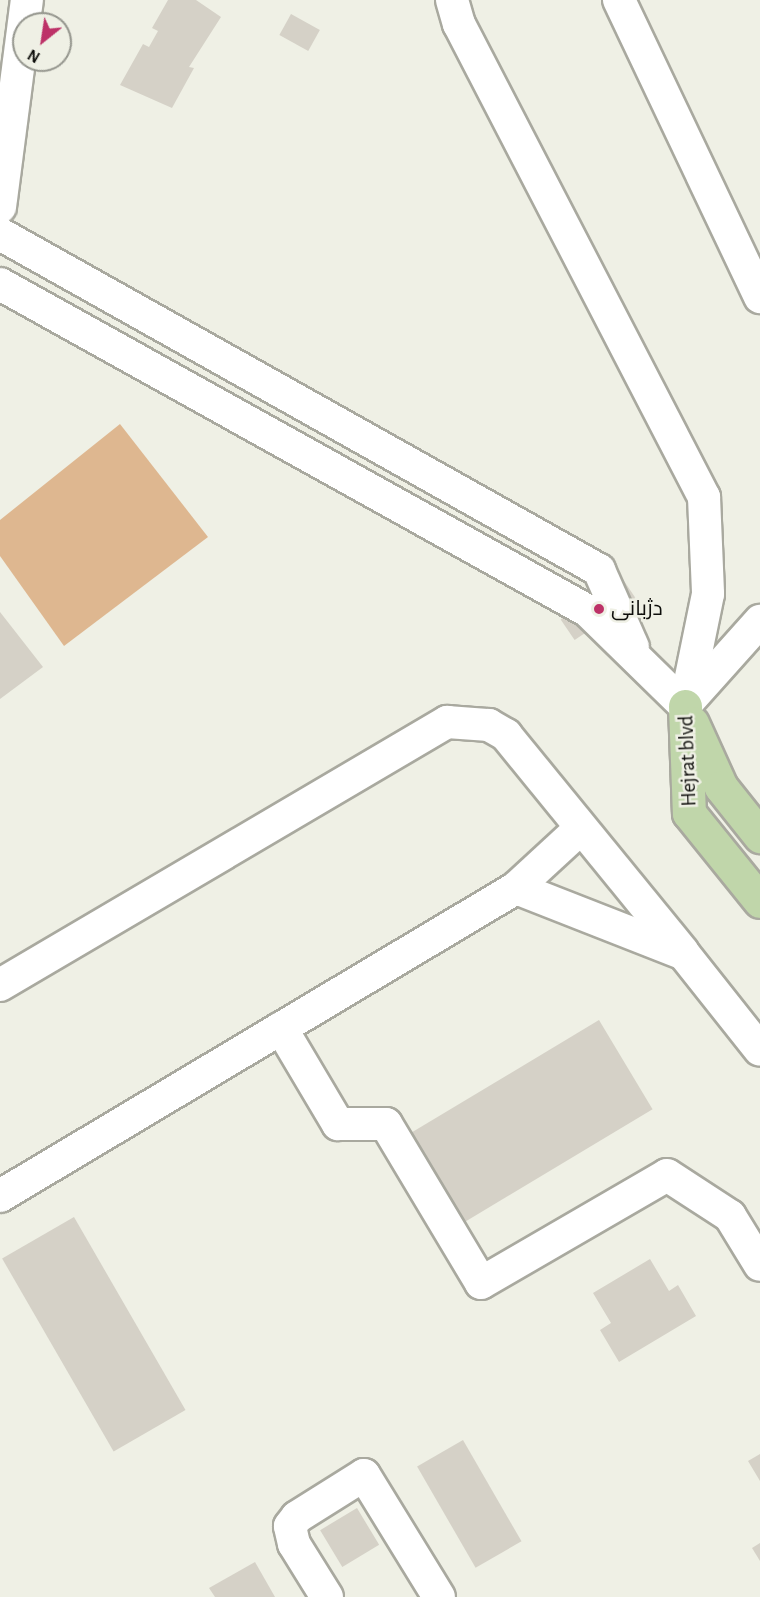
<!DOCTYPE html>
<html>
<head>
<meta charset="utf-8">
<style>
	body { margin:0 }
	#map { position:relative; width:760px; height:1597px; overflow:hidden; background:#eff0e5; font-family:"Alegreya Sans",Cairo,sans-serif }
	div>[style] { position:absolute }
	.green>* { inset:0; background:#deb790 }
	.building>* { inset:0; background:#d5d1c7; transform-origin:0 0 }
	.roads { filter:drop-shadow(2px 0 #a9a99f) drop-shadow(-2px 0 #a9a99f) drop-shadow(0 2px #a9a99f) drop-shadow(0 -2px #a9a99f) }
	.minor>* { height:32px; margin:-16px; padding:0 16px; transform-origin:16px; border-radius:16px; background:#fff }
	.major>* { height:33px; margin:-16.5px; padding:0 16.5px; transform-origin:16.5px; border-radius:16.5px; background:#c0d6aa }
	.dots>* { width:16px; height:16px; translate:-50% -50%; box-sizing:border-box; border:3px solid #eff0e5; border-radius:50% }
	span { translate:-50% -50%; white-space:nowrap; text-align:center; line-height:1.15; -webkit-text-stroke:5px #eff0e5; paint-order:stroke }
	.poi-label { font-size:21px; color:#0e0e0b }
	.left { translate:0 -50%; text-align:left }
	.street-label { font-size:21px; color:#0e0e0b }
	.north { position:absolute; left:12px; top:12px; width:60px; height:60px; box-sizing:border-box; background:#eff0e5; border:2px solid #95968e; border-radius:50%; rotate:210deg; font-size:16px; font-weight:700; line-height:24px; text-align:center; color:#0e0e0b }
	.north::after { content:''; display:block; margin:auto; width:21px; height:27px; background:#bd3268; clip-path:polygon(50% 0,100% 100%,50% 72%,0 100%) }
</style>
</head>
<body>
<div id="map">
	<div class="green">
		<i style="clip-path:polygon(120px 424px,208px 537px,64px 646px,0 556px,0 520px)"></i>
	</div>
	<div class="building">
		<i style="clip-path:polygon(168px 0,196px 0,221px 17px,189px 67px,194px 68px,172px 108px,120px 85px,143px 44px,149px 47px,158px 31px,152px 28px)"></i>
		<i style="left:291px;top:14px;width:33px;height:24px;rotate:29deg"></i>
		<i style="left:622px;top:578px;width:25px;height:74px;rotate:56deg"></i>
		<i style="clip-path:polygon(0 612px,43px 667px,0 699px)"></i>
		<i style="left:599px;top:1020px;width:104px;height:224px;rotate:59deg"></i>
		<i style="left:74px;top:1217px;width:223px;height:83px;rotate:60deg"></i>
		<i style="clip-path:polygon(650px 1259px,669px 1291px,678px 1285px,696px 1316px,619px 1362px,600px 1330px,611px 1323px,593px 1293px)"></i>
		<i style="left:463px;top:1440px;width:117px;height:53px;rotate:60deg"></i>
		<i style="clip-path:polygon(760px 1454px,760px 1481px,748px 1461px)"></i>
		<i style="left:357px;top:1508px;width:43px;height:43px;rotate:59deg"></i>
		<i style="clip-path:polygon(760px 1543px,760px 1561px,752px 1548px)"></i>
		<i style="clip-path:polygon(255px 1562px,275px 1597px,215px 1597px,209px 1588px)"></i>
	</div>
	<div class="roads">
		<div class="minor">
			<i style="left:452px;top:0;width:25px;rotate:74deg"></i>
			<i style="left:459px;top:24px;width:533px;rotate:62.62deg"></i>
			<i style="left:704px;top:497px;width:97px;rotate:87.6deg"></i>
			<i style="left:708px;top:594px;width:114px;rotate:101.6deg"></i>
			<i style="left:619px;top:0;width:329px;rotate:64.6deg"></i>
			<i style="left:0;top:207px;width:209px;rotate:-82.6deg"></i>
			<i style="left:0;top:234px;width:687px;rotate:29.29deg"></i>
			<i style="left:599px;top:570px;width:84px;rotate:66.2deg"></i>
			<i style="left:0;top:284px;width:673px;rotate:29.08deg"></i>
			<i style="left:588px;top:611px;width:136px;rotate:44.4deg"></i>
			<i style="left:685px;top:705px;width:113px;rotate:-48.2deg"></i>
			<i style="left:516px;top:888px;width:88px;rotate:-42.7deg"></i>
			<i style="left:0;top:985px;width:519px;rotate:-30.47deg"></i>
			<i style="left:447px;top:722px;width:42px;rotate:4.1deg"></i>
			<i style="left:489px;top:725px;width:20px;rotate:30deg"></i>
			<i style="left:506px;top:735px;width:279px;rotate:50.8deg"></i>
			<i style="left:281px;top:1028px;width:112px;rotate:59.3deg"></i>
			<i style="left:338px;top:1124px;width:48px"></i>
			<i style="left:386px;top:1124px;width:185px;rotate:59.1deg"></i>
			<i style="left:481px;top:1283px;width:215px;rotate:-30.1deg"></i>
			<i style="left:667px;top:1175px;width:75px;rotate:33.1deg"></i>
			<i style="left:730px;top:1216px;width:57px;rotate:58.5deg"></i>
			<i style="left:0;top:1196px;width:601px;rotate:-30.83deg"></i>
			<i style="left:516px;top:888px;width:180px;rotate:21.4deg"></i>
			<i style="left:684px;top:954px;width:122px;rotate:51.6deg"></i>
			<i style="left:327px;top:1597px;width:62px;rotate:-121.9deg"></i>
			<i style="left:294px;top:1544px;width:18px;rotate:-103deg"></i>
			<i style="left:290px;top:1526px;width:11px;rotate:-52deg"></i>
			<i style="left:297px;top:1517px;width:79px;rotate:-32.1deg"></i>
			<i style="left:364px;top:1475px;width:143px;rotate:58.4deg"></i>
		</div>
		<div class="major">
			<i style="left:685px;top:706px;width:107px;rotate:87.9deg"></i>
			<i style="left:689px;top:813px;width:113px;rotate:51.1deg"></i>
			<i style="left:692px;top:723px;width:70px;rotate:65.6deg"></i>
			<i style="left:721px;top:787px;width:63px;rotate:51.5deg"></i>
		</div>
	</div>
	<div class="dots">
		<i style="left:599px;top:609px;background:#bd3268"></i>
	</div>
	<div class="poi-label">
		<span class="left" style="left:611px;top:609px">دژبانی</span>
	</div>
	<div class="street-label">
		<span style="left:688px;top:761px;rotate:-92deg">Hejrat blvd</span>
	</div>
	<div class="north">N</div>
</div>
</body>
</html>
